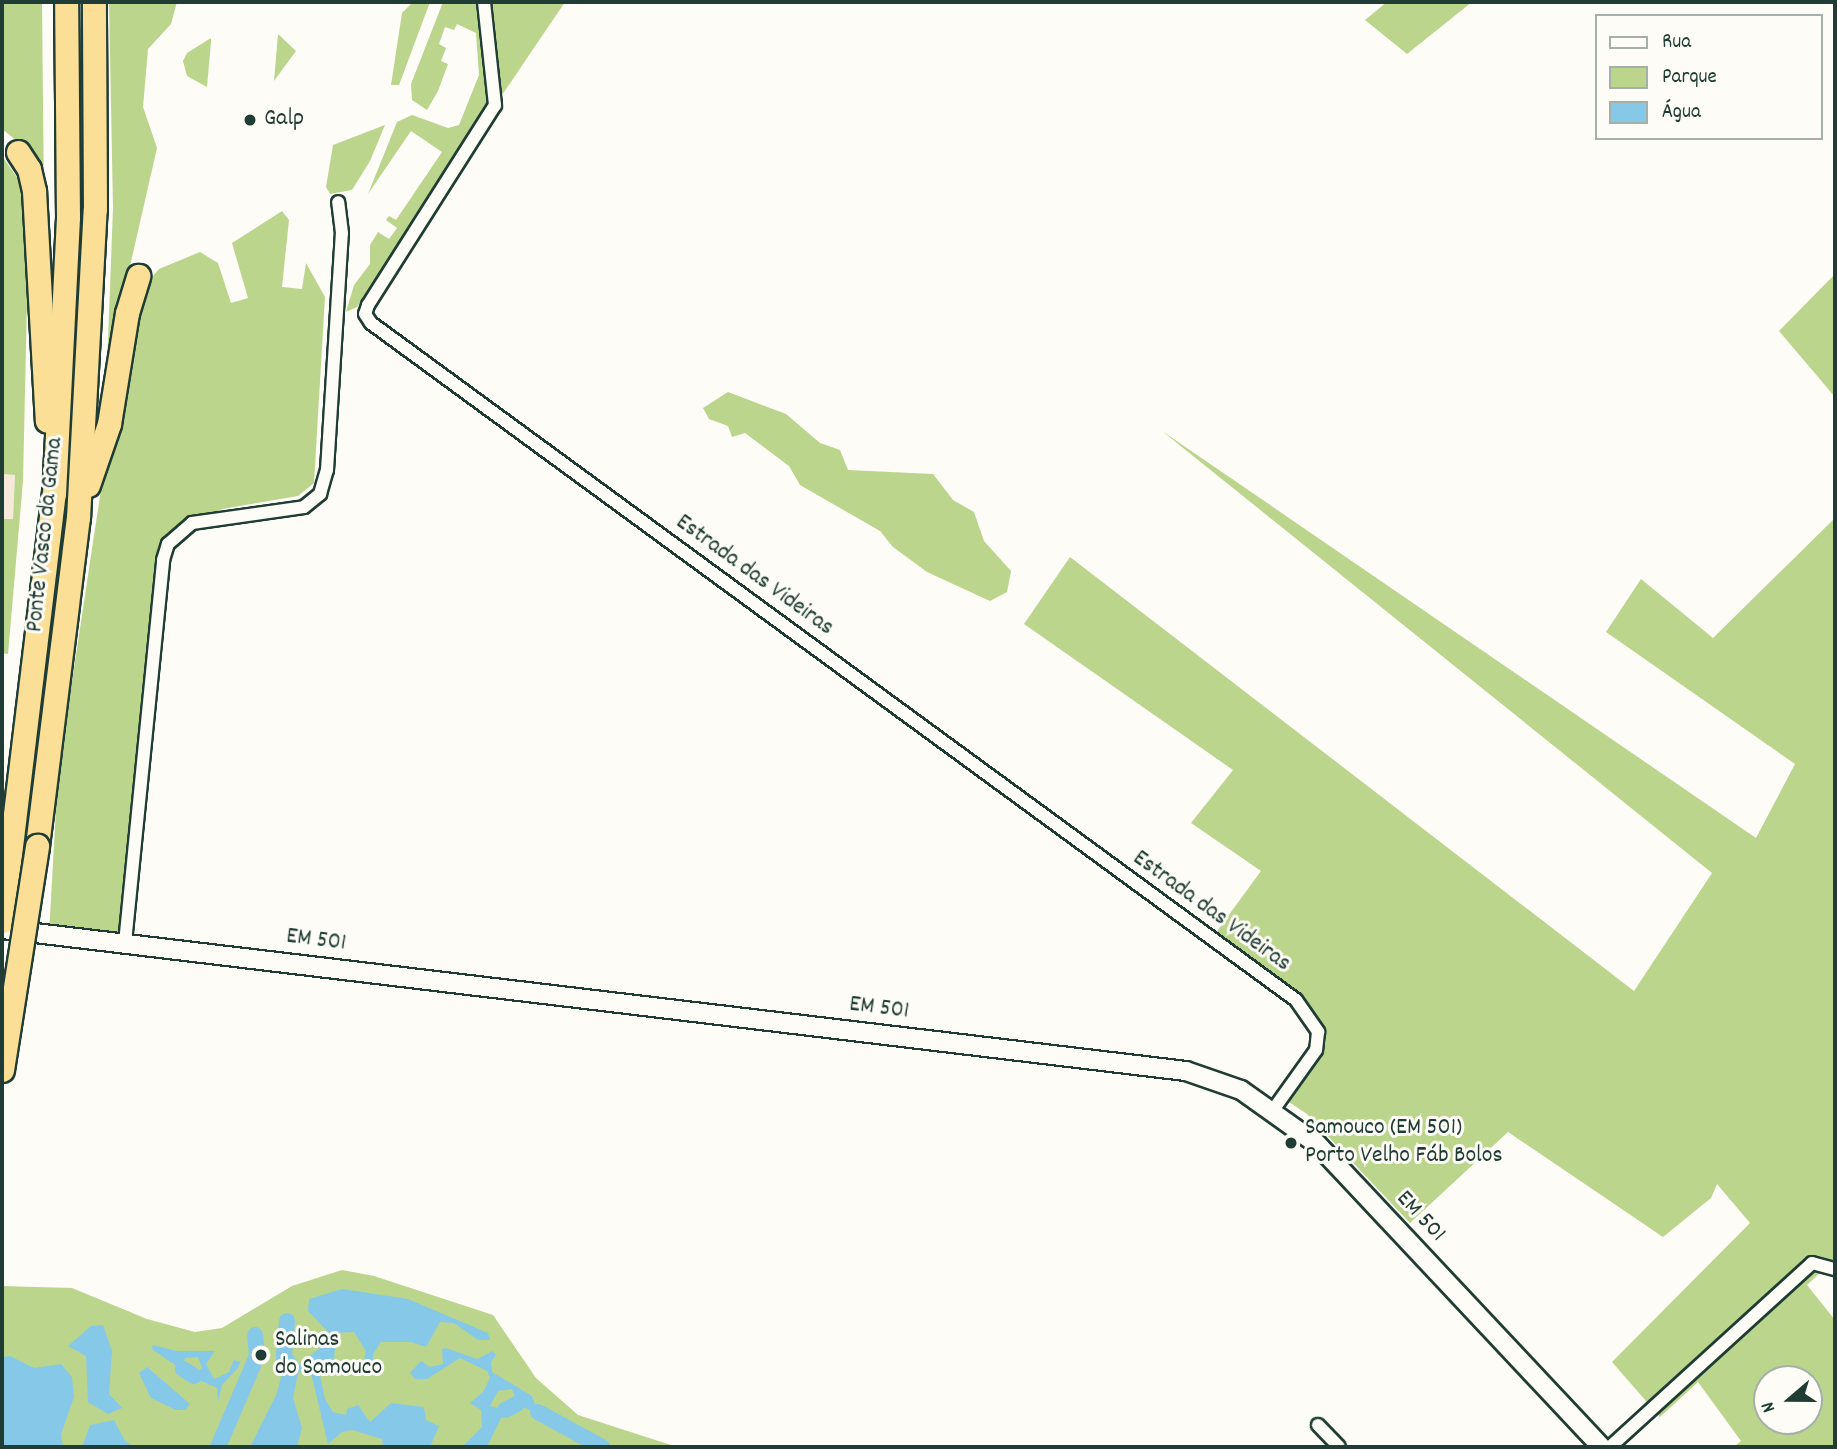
<!DOCTYPE html>
<html>
<head>
<meta charset="utf-8">
<style>
	body { margin:0 }
	#map { position:relative; width:1837px; height:1449px; overflow:hidden; background:#fdfcf7; font-family:Dekko,sans-serif }
	div>[style] { position:absolute }
	.built>* { inset:0; background:#f7e9da }
	.green>* { inset:0; background:#bbd58c }
	.water>* { inset:0; background:#86c8e7 }
	.canal>* { height:16px; margin:-8px; padding:0 8px; transform-origin:8px; border-radius:8px; background:#86c8e7 }
	.roads { filter:drop-shadow(2px 0 #1f3d34) drop-shadow(-2px 0 #1f3d34) drop-shadow(0 2px #1f3d34) drop-shadow(0 -2px #1f3d34) }
	.minor>* { height:12px; margin:-6px; padding:0 6px; transform-origin:6px; border-radius:6px; background:#fdfcf7 }
	.secondary>* { height:18px; margin:-9px; padding:0 9px; transform-origin:9px; border-radius:9px; background:#fdfcf7 }
	.motorway>* { height:23px; margin:-11.5px; padding:0 11.5px; transform-origin:11.5px; border-radius:11.5px; background:#fbdf96 }
	.bridges { filter:drop-shadow(2px 0 #1f3d34) drop-shadow(-2px 0 #1f3d34) drop-shadow(0 2px #1f3d34) drop-shadow(0 -2px #1f3d34) }
	.motorway-bridge>* { height:23px; margin:-11.5px; padding:0 11.5px; transform-origin:11.5px; border-radius:11.5px; background:#fbdf96 }
	.dots>* { width:19px; height:19px; translate:-50% -50%; box-sizing:border-box; border:4px solid #fdfcf7; border-radius:50% }
	span { translate:-50% -50%; white-space:nowrap; text-align:center; line-height:1.15; -webkit-text-stroke:6px #fdfcf7; paint-order:stroke }
	.poi-label { font-size:24px; color:#1f3d34 }
	.left { translate:0 -50%; text-align:left }
	.street-label { font-size:24px; color:#1f3d34 }
	.frame { position:absolute; inset:0; border:4px solid #1f3d34; pointer-events:none }
	.legend { position:absolute; left:1595px; top:14px; width:228px; height:126px; box-sizing:border-box; background:#fdfcf7; border:2px solid #a4b0a9; margin:0; padding:9px 12px; list-style:none; font-size:21px; color:#1f3d34 }
	.legend li { display:flex; align-items:center; gap:14px; height:35px }
	.legend b { width:35px; border:2px solid #a4b0a9 }
	.north { position:absolute; left:1753px; top:1365px; width:70px; height:70px; box-sizing:border-box; background:#fdfcf7; border:2px solid #a4b0a9; border-radius:50%; rotate:250deg; font-size:19px; font-weight:700; line-height:28px; text-align:center; color:#1f3d34 }
	.north::after { content:''; display:block; margin:auto; width:24px; height:32px; background:#1f3d34; clip-path:polygon(50% 0,100% 100%,50% 72%,0 100%) }
</style>
</head>
<body>
<div id="map">
	<div class="built">
		<i style="clip-path:polygon(2px 474px,15px 475px,13px 520px,2px 519px)"></i>
	</div>
	<div class="green">
		<i style="clip-path:polygon(2px 2px,42px 2px,44px 206px,32px 153px,2px 129px)"></i>
		<i style="clip-path:polygon(109px 2px,177px 2px,171px 24px,148px 49px,143px 107px,157px 148px,107px 367px,113px 208px)"></i>
		<i style="clip-path:polygon(413px 2px,430px 2px,399px 85px,391px 85px,402px 13px)"></i>
		<i style="clip-path:polygon(443px 2px,479px 2px,488px 105px,357px 307px,346px 312px,354px 285px,370px 264px,370px 245px,378px 232px,389px 239px,397px 228px,386px 220px,389px 216px,396px 220px,442px 152px,411px 131px,368px 194px,397px 122px,412px 115px,448px 128px,459px 125px,479px 75px,476px 33px,457px 24px,454px 30px,445px 27px,439px 44px,446px 48px,441px 61px,448px 64px,438px 91px,427px 110px,412px 100px,411px 84px)"></i>
		<i style="clip-path:polygon(488px 2px,565px 2px,502px 95px,497px 95px)"></i>
		<i style="clip-path:polygon(1387px 2px,1472px 2px,1407px 54px,1365px 20px)"></i>
		<i style="clip-path:polygon(278px 34px,296px 51px,274px 81px)"></i>
		<i style="clip-path:polygon(211px 38px,211px 42px,207px 87px,187px 76px,183px 61px,187px 53px)"></i>
		<i style="clip-path:polygon(385px 125px,370px 161px,352px 190px,330px 194px,326px 187px,333px 145px)"></i>
		<i style="clip-path:polygon(2px 156px,23px 186px,28px 255px,23px 481px,8px 654px,2px 653px,2px 519px,13px 519px,15px 475px,2px 474px)"></i>
		<i style="clip-path:polygon(282px 211px,289px 220px,282px 287px,302px 289px,306px 263px,325px 297px,314px 483px,298px 496px,222px 509px,192px 523px,168px 544px,125px 943px,49px 934px,58px 774px,103px 476px,139px 292px,159px 269px,200px 252px,218px 263px,231px 303px,248px 298px,232px 243px)"></i>
		<i style="clip-path:polygon(1835px 274px,1835px 397px,1779px 331px)"></i>
		<i style="clip-path:polygon(728px 392px,786px 414px,820px 443px,840px 450px,848px 470px,933px 474px,953px 500px,974px 512px,984px 541px,1011px 571px,1007px 592px,990px 601px,927px 572px,893px 547px,880px 531px,800px 485px,789px 466px,745px 433px,732px 437px,728px 426px,709px 419px,703px 408px)"></i>
		<i style="clip-path:polygon(evenodd,1162px 431px,1756px 838px,1795px 764px,1606px 632px,1641px 579px,1713px 638px,1835px 518px,1835px 1259px,1807px 1285px,1835px 1320px,1835px 1447px,1734px 1447px,1741px 1441px,1698px 1382px,1660px 1417px,1612px 1362px,1750px 1223px,1717px 1184px,1711px 1198px,1663px 1237px,1508px 1132px,1410px 1223px,1307px 1114px,1283px 1098px,1316px 1050px,1309px 1013px,1212px 938px,1261px 871px,1191px 823px,1233px 770px,1024px 624px,1070px 557px,1634px 991px,1712px 873px,1162px 431px,1767px 1379px,1809px 1379px,1809px 1421px,1767px 1421px,1767px 1379px)"></i>
		<i style="clip-path:polygon(342px 1270px,374px 1276px,493px 1315px,536px 1378px,578px 1415px,677px 1447px,2px 1447px,2px 1286px,72px 1288px,147px 1319px,195px 1332px,222px 1328px,292px 1286px)"></i>
	</div>
	<div class="water">
		<i style="clip-path:polygon(342px 1289px,408px 1299px,488px 1333px,490px 1340px,478px 1340px,454px 1323px,440px 1322px,426px 1347px,411px 1342px,381px 1342px,373px 1354px,373px 1367px,354px 1376px,349px 1373px,363px 1365px,366px 1351px,354px 1332px,336px 1333px,334px 1361px,325px 1363px,320px 1375px,325px 1399px,333px 1412px,346px 1415px,347px 1409px,358px 1405px,370px 1422px,391px 1403px,424px 1407px,426px 1420px,439px 1426px,430px 1447px,383px 1447px,382px 1439px,352px 1430px,342px 1432px,328px 1444px,310px 1369px,298px 1373px,293px 1398px,302px 1428px,297px 1447px,250px 1447px,277px 1393px,283px 1368px,302px 1363px,329px 1340px,329px 1333px,308px 1311px,309px 1299px)"></i>
		<i style="clip-path:polygon(103px 1325px,112px 1351px,109px 1394px,122px 1408px,108px 1414px,88px 1402px,86px 1356px,68px 1346px,91px 1326px)"></i>
		<i style="clip-path:polygon(153px 1345px,177px 1351px,215px 1351px,206px 1364px,214px 1379px,229px 1372px,234px 1360px,240px 1362px,238px 1368px,222px 1385px,218px 1401px,217px 1388px,193px 1377px,202px 1368px,198px 1357px,185px 1358px,182px 1370px,152px 1349px)"></i>
		<i style="clip-path:polygon(446px 1348px,477px 1359px,493px 1351px,496px 1355px,491px 1362px,492px 1372px,532px 1396px,538px 1412px,518px 1406px,512px 1389px,498px 1391px,490px 1406px,505px 1410px,487px 1447px,462px 1447px,482px 1427px,481px 1410px,470px 1403px,483px 1392px,490px 1378px,487px 1371px,460px 1358px,427px 1379px,415px 1379px,410px 1373px,421px 1361px,430px 1367px,443px 1364px,442px 1349px)"></i>
		<i style="clip-path:polygon(10px 1356px,34px 1368px,61px 1364px,72px 1377px,74px 1397px,61px 1434px,63px 1447px,2px 1447px,2px 1357px)"></i>
		<i style="clip-path:polygon(147px 1367px,190px 1404px,185px 1410px,176px 1410px,151px 1398px,139px 1373px)"></i>
		<i style="clip-path:polygon(114px 1420px,125px 1441px,134px 1447px,82px 1447px,90px 1425px)"></i>
	</div>
	<div class="canal">
		<i style="left:287px;top:1321px;width:36px;rotate:95deg"></i>
		<i style="left:284px;top:1357px;width:11px;rotate:52deg"></i>
		<i style="left:183px;top:1369px;width:13px;rotate:32deg"></i>
		<i style="left:505px;top:1410px;width:13px;rotate:-27deg"></i>
		<i style="left:538px;top:1412px;width:73px;rotate:28.7deg"></i>
		<i style="left:218px;top:1447px;width:99px;rotate:-66.8deg"></i>
		<i style="left:257px;top:1356px;width:21px;rotate:-95deg"></i>
	</div>
	<div class="roads">
		<div class="minor">
			<i style="left:484px;top:2px;width:104px;rotate:83.9deg"></i>
			<i style="left:495px;top:105px;width:237px;rotate:122.4deg"></i>
			<i style="left:368px;top:305px;width:9px;rotate:108deg"></i>
			<i style="left:365px;top:314px;width:11px;rotate:56deg"></i>
			<i style="left:371px;top:323px;width:1146px;rotate:36.2deg"></i>
			<i style="left:1296px;top:1000px;width:39px;rotate:55deg"></i>
			<i style="left:1318px;top:1032px;width:18px;rotate:96deg"></i>
			<i style="left:1316px;top:1050px;width:74px;rotate:125.6deg"></i>
			<i style="left:125px;top:943px;width:385px;rotate:-84.3deg"></i>
			<i style="left:163px;top:560px;width:17px;rotate:-73deg"></i>
			<i style="left:168px;top:544px;width:32px;rotate:-41deg"></i>
			<i style="left:192px;top:523px;width:113px;rotate:-8.1deg"></i>
			<i style="left:304px;top:507px;width:21px;rotate:-39deg"></i>
			<i style="left:320px;top:494px;width:25px;rotate:-74deg"></i>
			<i style="left:327px;top:470px;width:237px;rotate:-86.4deg"></i>
			<i style="left:342px;top:233px;width:31px;rotate:-97deg"></i>
			<i style="left:1318px;top:1425px;width:30px;rotate:46deg"></i>
			<i style="left:1610px;top:1447px;width:273px;rotate:-42.3deg"></i>
			<i style="left:1812px;top:1263px;width:24px;rotate:15deg"></i>
		</div>
		<div class="secondary">
			<i style="left:2px;top:929px;width:1192px;rotate:6.84deg"></i>
			<i style="left:1186px;top:1071px;width:58px;rotate:19.1deg"></i>
			<i style="left:1241px;top:1090px;width:93px;rotate:35.4deg"></i>
			<i style="left:1317px;top:1144px;width:416px;rotate:46.8deg"></i>
		</div>
		<div class="motorway">
			<i style="left:18px;top:152px;width:20px;rotate:57deg"></i>
			<i style="left:29px;top:169px;width:23px;rotate:77deg"></i>
			<i style="left:34px;top:191px;width:230px;rotate:86.8deg"></i>
			<i style="left:88px;top:485px;width:65px;rotate:-71deg"></i>
			<i style="left:109px;top:424px;width:112px;rotate:-80.8deg"></i>
			<i style="left:127px;top:313px;width:39px;rotate:-73deg"></i>
			<i style="left:37px;top:846px;width:331px;rotate:-82.9deg"></i>
			<i style="left:78px;top:518px;width:309px;rotate:-86.9deg"></i>
			<i style="left:95px;top:209px;width:207px;rotate:-90.3deg"></i>
			<i style="left:2px;top:921px;width:430px;rotate:-83.1deg"></i>
			<i style="left:54px;top:494px;width:277px;rotate:-87.1deg"></i>
			<i style="left:68px;top:217px;width:215px;rotate:-90.5deg"></i>
		</div>
	</div>
	<div class="bridges">
		<div class="motorway-bridge">
			<i style="left:2px;top:1070px;width:227px;rotate:-81.1deg"></i>
		</div>
	</div>
	<div class="dots">
		<i style="left:250px;top:120px;background:#1f3d34"></i>
		<i style="left:1291px;top:1143px;background:#1f3d34"></i>
		<i style="left:261px;top:1355px;background:#1f3d34"></i>
	</div>
	<div class="poi-label">
		<span class="left" style="left:264px;top:120px">Galp</span>
		<span class="left" style="left:1305px;top:1143px">Samouco (EM 501)<br>Porto Velho Fáb Bolos</span>
		<span class="left" style="left:275px;top:1355px">Salinas<br>do Samouco</span>
	</div>
	<div class="street-label">
		<span style="left:46px;top:535px;rotate:-84deg">Ponte Vasco da Gama</span>
		<span style="left:754px;top:576px;rotate:36deg">Estrada das Videiras</span>
		<span style="left:1211px;top:912px;rotate:36deg">Estrada das Videiras</span>
		<span style="left:316px;top:941px;rotate:7deg">EM 501</span>
		<span style="left:879px;top:1009px;rotate:7deg">EM 501</span>
		<span style="left:1420px;top:1217px;rotate:47deg">EM 501</span>
	</div>
	<div class="frame"></div>
	<ul class="legend">
	<li><b style="height:9px;background:#fdfcf7"></b>Rua</li>
	<li><b style="height:19px;background:#bbd58c"></b>Parque</li>
	<li><b style="height:19px;background:#86c8e7"></b>Água</li>
	</ul>
	<div class="north">N</div>
</div>
</body>
</html>
